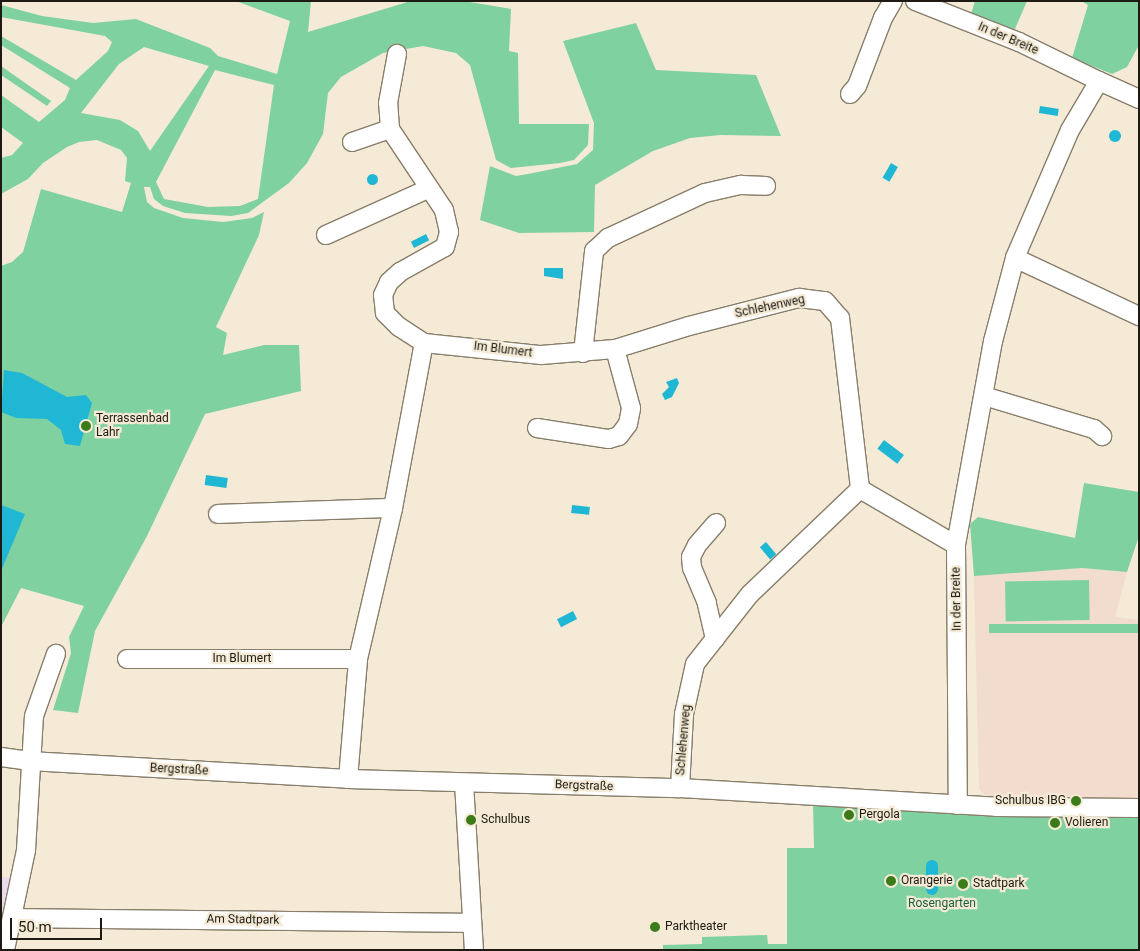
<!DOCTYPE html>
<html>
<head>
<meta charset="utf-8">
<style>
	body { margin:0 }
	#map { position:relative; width:1140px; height:951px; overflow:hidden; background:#f4ead5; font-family:Roboto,sans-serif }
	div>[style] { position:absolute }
	.commercial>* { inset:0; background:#eadbee }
	.education>* { inset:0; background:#f1dcce }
	.green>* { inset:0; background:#80d1a0; transform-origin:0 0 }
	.water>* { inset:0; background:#20b7d5; transform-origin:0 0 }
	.round { border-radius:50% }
	.canal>* { height:12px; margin:-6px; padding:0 6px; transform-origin:6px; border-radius:6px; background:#20b7d5 }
	.roads { filter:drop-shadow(1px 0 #877e6b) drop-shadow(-1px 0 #877e6b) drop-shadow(0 1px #877e6b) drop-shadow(0 -1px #877e6b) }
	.minor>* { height:18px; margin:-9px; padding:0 9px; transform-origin:9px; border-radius:9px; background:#fff }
	.dots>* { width:14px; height:14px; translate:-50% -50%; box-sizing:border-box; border:2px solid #f4ead5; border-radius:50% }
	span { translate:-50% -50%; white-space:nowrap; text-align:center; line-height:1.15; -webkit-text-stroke:4.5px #f4ead5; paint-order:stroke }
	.street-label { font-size:12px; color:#1e1a13 }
	.poi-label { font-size:12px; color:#1e1a13 }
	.left { translate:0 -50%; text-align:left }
	.right { translate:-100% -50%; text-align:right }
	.park-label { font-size:12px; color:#1a603c }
	.frame { position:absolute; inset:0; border:2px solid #1e1a13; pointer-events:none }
	.scale { position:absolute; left:10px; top:918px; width:92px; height:22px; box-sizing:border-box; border:2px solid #1e1a13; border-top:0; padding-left:6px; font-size:15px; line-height:18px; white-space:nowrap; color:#1e1a13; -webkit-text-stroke:4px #f4ead5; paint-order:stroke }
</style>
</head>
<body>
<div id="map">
	<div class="commercial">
		<i style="clip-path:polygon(1px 877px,13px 878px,1px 931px)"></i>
	</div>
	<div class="education">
		<i style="clip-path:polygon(1082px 568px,1127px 572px,1115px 617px,1139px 620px,1139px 798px,986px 797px,979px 788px,974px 576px)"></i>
	</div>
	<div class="green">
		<i style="clip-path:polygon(evenodd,236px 1px,311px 1px,308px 32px,411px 1px,464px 1px,511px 9px,509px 51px,518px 53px,519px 124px,589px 124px,588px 145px,574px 160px,560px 163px,511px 168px,496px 160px,470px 65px,456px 53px,423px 46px,383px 53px,341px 77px,328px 93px,323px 134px,307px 163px,289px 183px,248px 213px,231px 216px,185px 213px,163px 206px,154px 199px,150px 187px,144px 187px,147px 202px,154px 208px,183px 218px,223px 222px,252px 218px,264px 212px,259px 235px,216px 327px,227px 333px,223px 355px,264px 345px,299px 345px,301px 391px,205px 414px,147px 536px,95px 631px,78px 713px,53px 710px,71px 653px,69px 637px,84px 606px,21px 588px,1px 627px,1px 266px,12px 262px,23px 252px,41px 189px,122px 212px,131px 183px,125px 181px,127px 158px,121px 150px,97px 140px,79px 142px,67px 147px,43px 163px,28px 179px,1px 194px,1px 158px,12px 155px,23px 143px,1px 127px,1px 95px,39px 122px,65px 100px,70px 88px,1px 45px,1px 36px,76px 80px,108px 51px,112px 42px,105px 36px,1px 17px,1px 5px,42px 16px,93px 23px,136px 19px,210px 48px,218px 56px,277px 74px,290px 21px,236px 1px,144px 47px,209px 66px,150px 151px,138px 131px,120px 120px,81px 113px,119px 64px,144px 47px,236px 1px,215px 70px,274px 85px,258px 199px,240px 206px,208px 207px,164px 199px,156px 182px,215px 70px)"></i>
		<i style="clip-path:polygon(975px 1px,1027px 1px,1014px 31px,971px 14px)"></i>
		<i style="clip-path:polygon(1081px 1px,1139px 1px,1139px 45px,1127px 67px,1112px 74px,1072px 58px,1088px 5px)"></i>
		<i style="clip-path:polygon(636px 23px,656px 70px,756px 75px,781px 136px,720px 135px,690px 138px,653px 151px,595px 185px,594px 232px,519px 233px,480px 220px,490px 166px,516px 176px,528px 174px,577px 164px,593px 150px,594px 123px,563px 41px)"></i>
		<i style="clip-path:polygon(1px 66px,51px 101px,47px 106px,1px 75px)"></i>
		<i style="clip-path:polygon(1084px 483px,1139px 492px,1139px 536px,1127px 572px,1082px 568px,974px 576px,970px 524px,978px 517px,1075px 538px)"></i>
		<i style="left:1089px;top:580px;width:40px;height:84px;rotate:89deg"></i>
		<i style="left:1139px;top:624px;width:9px;height:150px;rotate:90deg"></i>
		<i style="clip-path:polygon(813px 803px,1139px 816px,1139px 950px,663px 950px,663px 945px,702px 944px,702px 937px,767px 935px,768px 944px,787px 944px,787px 848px,814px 848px)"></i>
	</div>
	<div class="water">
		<i style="left:1040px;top:106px;width:19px;height:7px;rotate:9deg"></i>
		<i class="round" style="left:1109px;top:130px;width:12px;height:12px"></i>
		<i style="left:891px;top:163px;width:8px;height:17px;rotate:30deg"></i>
		<i class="round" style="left:366.5px;top:173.5px;width:11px;height:11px"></i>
		<i style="left:426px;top:234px;width:7px;height:17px;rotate:63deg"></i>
		<i style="clip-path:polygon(544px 268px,563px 268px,563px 279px,544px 276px)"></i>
		<i style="clip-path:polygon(4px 370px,22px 373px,67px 397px,86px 395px,92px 403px,80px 446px,65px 444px,61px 430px,47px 419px,16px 418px,1px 412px)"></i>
		<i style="clip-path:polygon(677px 378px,679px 383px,672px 397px,665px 400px,662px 394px,669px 387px,666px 382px)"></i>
		<i style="left:884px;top:440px;width:25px;height:11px;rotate:37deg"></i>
		<i style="left:206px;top:475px;width:22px;height:10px;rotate:8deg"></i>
		<i style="clip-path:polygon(1px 505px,25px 514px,1px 571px)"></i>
		<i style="left:572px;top:505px;width:18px;height:8px;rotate:6deg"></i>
		<i style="left:766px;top:542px;width:16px;height:8px;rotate:50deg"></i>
		<i style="left:573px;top:611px;width:9px;height:18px;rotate:63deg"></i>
	</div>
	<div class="canal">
		<i style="left:932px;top:866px;width:23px;rotate:90deg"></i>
	</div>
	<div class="roads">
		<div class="minor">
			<i style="left:915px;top:1px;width:112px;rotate:21.5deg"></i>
			<i style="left:1019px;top:42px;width:89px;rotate:26deg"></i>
			<i style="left:1099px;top:81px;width:57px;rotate:120.6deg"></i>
			<i style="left:1070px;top:130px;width:139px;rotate:113.3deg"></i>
			<i style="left:1015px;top:258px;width:86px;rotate:104.8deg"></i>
			<i style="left:993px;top:341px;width:207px;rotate:100.3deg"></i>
			<i style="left:956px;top:545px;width:260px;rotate:89.6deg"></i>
			<i style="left:1099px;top:81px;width:44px;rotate:24.2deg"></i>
			<i style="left:850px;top:94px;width:11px;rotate:-49deg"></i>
			<i style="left:857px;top:86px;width:73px;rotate:-69.1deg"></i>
			<i style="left:883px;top:18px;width:20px;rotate:-60deg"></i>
			<i style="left:352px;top:142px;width:40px;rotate:-18.9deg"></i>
			<i style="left:326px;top:235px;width:112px;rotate:-24.3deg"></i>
			<i style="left:1015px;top:258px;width:137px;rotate:25.1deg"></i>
			<i style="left:424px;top:343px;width:118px;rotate:5.9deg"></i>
			<i style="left:541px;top:355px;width:74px;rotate:-4.6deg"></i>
			<i style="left:615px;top:349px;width:77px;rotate:-17.3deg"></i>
			<i style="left:689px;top:326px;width:114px;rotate:-14.3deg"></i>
			<i style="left:799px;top:298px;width:26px;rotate:7deg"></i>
			<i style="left:825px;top:301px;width:23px;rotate:49deg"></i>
			<i style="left:840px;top:318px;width:172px;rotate:83.3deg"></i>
			<i style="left:860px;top:489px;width:152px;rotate:136.3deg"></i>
			<i style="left:750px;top:594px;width:89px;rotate:128.2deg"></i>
			<i style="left:695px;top:664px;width:51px;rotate:102.4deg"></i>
			<i style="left:684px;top:714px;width:74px;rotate:93.1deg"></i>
			<i style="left:583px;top:353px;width:103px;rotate:-83.8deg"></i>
			<i style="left:594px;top:251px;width:19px;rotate:-43deg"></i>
			<i style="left:608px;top:238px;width:107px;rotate:-24.9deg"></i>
			<i style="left:705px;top:193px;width:37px;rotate:-13deg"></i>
			<i style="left:741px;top:185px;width:25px;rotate:2deg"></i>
			<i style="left:984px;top:396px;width:115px;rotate:16.7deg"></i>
			<i style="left:1094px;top:429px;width:11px;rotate:41deg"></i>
			<i style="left:537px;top:428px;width:73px;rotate:8.7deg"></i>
			<i style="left:609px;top:439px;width:10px;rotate:-17deg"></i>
			<i style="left:619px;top:436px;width:15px;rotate:-53deg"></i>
			<i style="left:628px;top:424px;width:16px;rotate:-79deg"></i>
			<i style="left:631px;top:408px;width:61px;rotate:-105.2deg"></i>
			<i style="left:860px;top:489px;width:111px;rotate:30.3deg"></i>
			<i style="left:218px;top:514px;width:175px;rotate:-2deg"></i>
			<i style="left:715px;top:639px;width:37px;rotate:-103deg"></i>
			<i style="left:707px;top:603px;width:38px;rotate:-113deg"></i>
			<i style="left:692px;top:568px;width:11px;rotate:-95deg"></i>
			<i style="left:691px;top:557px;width:13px;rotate:-63deg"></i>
			<i style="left:697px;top:545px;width:29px;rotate:-49deg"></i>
			<i style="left:127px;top:659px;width:231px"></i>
			<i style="left:1px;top:757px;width:28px;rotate:8deg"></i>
			<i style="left:29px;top:761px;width:320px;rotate:3.2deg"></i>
			<i style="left:348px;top:779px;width:332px;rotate:1.6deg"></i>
			<i style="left:680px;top:788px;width:317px;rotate:3.4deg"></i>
			<i style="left:996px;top:807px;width:143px;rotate:0.4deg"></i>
			<i style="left:348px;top:779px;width:120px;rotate:-85.2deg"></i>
			<i style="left:358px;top:659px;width:155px;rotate:-76.9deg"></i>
			<i style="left:393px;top:508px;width:168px;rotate:-79.4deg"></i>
			<i style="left:424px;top:343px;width:30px;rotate:-147deg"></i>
			<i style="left:399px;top:327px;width:20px;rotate:-135deg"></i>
			<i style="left:385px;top:313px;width:18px;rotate:-96deg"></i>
			<i style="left:383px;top:295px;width:14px;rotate:-65deg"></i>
			<i style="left:389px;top:282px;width:15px;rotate:-42deg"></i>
			<i style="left:400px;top:272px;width:51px;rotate:-29.1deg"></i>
			<i style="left:445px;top:247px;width:16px;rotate:-75deg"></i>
			<i style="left:449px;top:232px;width:23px;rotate:-103deg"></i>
			<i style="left:444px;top:210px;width:97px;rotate:-123.7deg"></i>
			<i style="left:390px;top:129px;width:26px;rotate:-94deg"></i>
			<i style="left:388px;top:103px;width:50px;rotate:-79.6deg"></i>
			<i style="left:464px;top:783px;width:167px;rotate:86.6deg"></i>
			<i style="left:14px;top:918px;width:458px;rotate:0.6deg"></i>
			<i style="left:5px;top:950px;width:102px;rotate:-78.1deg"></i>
			<i style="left:26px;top:850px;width:134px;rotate:-86.6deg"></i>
			<i style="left:34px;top:716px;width:66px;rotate:-70.5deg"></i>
		</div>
	</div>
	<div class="dots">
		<i style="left:86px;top:426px;background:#3c7b19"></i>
		<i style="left:1076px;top:801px;background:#3c7b19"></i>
		<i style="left:849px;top:815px;background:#3c7b19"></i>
		<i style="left:471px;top:820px;background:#3c7b19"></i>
		<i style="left:1055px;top:823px;background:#3c7b19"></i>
		<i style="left:891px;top:881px;background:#3c7b19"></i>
		<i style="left:963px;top:884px;background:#3c7b19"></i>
		<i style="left:655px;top:927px;background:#3c7b19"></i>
	</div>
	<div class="street-label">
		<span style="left:1008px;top:39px;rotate:23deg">In der Breite</span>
		<span style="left:770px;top:307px;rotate:-12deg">Schlehenweg</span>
		<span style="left:503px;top:350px;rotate:7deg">Im Blumert</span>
		<span style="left:957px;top:599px;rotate:-91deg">In der Breite</span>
		<span style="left:242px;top:659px">Im Blumert</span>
		<span style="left:684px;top:740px;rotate:-85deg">Schlehenweg</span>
		<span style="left:179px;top:770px;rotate:3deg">Bergstraße</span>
		<span style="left:584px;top:786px;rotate:2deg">Bergstraße</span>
		<span style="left:243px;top:920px;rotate:1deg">Am Stadtpark</span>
	</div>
	<div class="poi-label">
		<span class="left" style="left:96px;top:426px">Terrassenbad<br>Lahr</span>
		<span class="right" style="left:1066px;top:801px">Schulbus IBG</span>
		<span class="left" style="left:859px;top:815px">Pergola</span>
		<span class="left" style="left:481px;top:820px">Schulbus</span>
		<span class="left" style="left:1065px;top:823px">Volieren</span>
		<span class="left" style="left:901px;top:881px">Orangerie</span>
		<span class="left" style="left:973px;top:884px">Stadtpark</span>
		<span class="left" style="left:665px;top:927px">Parktheater</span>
	</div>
	<div class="park-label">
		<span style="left:942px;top:904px">Rosengarten</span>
	</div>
	<div class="frame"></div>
	<div class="scale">50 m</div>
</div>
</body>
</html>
